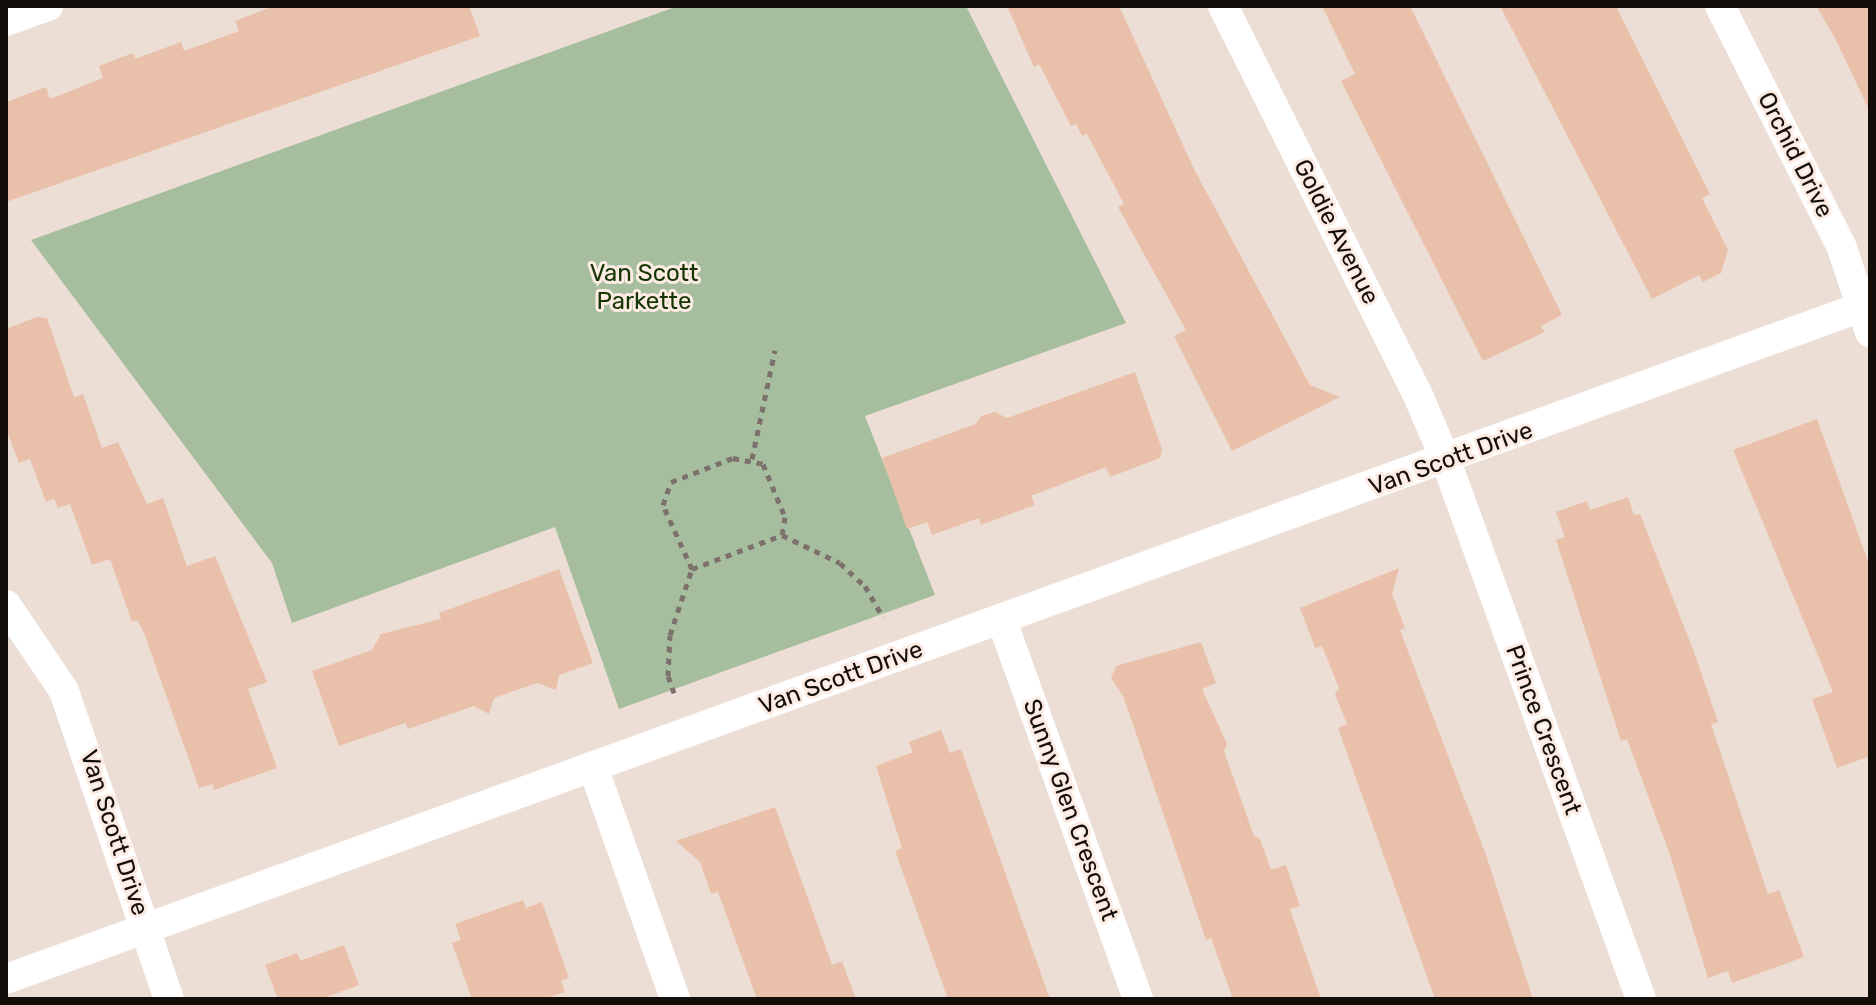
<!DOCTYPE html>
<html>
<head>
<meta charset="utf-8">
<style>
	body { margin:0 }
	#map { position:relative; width:1876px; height:1005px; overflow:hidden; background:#edded5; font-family:Rubik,sans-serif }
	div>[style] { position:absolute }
	.green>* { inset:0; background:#a6be9d }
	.building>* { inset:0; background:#e9c0a9 }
	.path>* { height:5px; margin-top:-2.5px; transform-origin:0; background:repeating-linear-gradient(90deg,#7c716c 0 6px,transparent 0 12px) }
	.minor>* { height:30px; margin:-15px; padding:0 15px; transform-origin:15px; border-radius:15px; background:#fff }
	span { translate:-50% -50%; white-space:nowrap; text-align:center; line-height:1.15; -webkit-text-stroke:6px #fbebe2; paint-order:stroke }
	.street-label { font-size:24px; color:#140e0b }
	.park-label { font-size:24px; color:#143501 }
	.frame { position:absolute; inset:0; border:8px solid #140e0b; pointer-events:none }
</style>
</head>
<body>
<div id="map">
	<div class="green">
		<i style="clip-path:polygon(678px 6px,966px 6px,1126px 323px,865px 416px,935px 595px,619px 709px,555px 527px,292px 623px,272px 563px,31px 240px)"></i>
	</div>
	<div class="building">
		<i style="clip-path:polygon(274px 6px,469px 6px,480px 36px,6px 202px,6px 102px,46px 87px,50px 99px,103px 78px,99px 66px,133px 53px,135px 59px,181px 42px,184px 51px,239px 31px,235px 21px)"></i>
		<i style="clip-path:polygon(1007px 6px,1119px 6px,1194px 169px,1310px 385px,1340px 397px,1232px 451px,1174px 336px,1186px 330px,1118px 207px,1124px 204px,1087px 134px,1082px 136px,1076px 124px,1071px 126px,1039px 64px,1034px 67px)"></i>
		<i style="clip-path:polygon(1322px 6px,1410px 6px,1562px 315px,1541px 326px,1545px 332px,1483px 361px,1341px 81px,1355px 74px)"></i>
		<i style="clip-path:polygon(1500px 6px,1616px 6px,1710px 194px,1702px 198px,1728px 250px,1721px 273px,1703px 282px,1699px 275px,1652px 299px)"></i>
		<i style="clip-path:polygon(1816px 6px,1870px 6px,1870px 112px,1835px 38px)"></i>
		<i style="clip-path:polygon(37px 317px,47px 318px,74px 397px,83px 394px,102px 448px,118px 442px,147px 504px,163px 498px,187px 566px,215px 556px,267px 682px,248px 689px,277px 768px,214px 790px,212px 784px,199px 788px,144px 633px,137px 620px,132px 622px,110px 559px,92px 565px,70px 504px,58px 508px,54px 499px,46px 502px,30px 459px,19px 463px,6px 429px,6px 329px)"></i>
		<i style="clip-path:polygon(1135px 372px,1162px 449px,1160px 458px,1110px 477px,1106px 467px,1031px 496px,1035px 505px,981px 525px,979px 518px,932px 535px,927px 522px,907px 529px,882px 458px,976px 424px,981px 416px,995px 412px,1007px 418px)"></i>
		<i style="clip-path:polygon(1817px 419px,1870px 567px,1870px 756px,1837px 768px,1812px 699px,1833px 692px,1733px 450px)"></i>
		<i style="clip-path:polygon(1628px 497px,1634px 515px,1640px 514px,1694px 652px,1718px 722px,1711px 724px,1768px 894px,1779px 890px,1804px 957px,1732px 983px,1728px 971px,1708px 978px,1670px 855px,1627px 739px,1621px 741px,1556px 540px,1565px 537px,1556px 512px,1587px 501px,1590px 510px)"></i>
		<i style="clip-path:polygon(1399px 568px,1392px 594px,1405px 628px,1400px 630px,1486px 855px,1533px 999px,1435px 999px,1338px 728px,1347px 724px,1335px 694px,1339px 688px,1322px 646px,1315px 648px,1300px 608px)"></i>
		<i style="clip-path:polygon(559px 569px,593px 663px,559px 675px,556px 690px,537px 683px,494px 698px,489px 714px,474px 706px,408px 729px,405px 723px,339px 746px,312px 671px,372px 650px,381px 634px,441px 619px,439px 613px)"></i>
		<i style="clip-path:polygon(1201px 642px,1216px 683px,1202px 689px,1227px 744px,1224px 751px,1254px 836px,1260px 839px,1271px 870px,1286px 865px,1300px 906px,1290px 909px,1321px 999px,1233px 999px,1211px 938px,1206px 940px,1124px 698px,1111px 678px,1116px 666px)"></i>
		<i style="clip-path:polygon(941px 730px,950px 753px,961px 749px,1050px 999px,948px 999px,895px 851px,902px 848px,876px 766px,913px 752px,909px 742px)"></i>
		<i style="clip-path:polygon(775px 807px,832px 965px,842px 961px,856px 999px,757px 999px,718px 892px,711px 894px,700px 862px,676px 841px)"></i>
		<i style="clip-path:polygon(523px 900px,526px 908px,542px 902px,569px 978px,561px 981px,565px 992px,544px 999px,472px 999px,452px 943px,461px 940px,455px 924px)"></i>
		<i style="clip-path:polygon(344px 945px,359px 985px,321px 999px,278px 999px,265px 965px,297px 953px,300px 961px)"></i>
	</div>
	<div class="path">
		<i style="left:752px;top:459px;width:111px;rotate:-78.1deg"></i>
		<i style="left:782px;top:535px;width:64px;rotate:25.8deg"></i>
		<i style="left:840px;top:563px;width:34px;rotate:43deg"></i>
		<i style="left:865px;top:586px;width:36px;rotate:60deg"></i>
		<i style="left:692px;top:569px;width:96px;rotate:-20.7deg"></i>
		<i style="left:674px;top:693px;width:18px;rotate:-109deg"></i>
		<i style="left:668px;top:676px;width:41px;rotate:-87.2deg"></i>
		<i style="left:670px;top:635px;width:70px;rotate:-71.6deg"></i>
		<i style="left:692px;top:569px;width:70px;rotate:-114.4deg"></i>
		<i style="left:663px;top:505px;width:24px;rotate:-71deg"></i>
		<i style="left:671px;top:482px;width:66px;rotate:-21.2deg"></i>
		<i style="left:733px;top:458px;width:31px;rotate:11deg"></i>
		<i style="left:763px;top:464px;width:57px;rotate:67.5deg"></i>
		<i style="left:785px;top:517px;width:18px;rotate:99deg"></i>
	</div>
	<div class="minor">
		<i style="left:1223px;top:6px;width:433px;rotate:63.4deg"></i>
		<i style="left:1417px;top:393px;width:74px;rotate:66.9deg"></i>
		<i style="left:1446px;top:461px;width:572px;rotate:70.08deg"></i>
		<i style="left:1720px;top:6px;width:271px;rotate:63.2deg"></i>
		<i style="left:1842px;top:248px;width:89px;rotate:71.6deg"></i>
		<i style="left:6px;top:21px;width:45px;rotate:-19.7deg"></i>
		<i style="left:6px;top:605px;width:104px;rotate:56deg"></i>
		<i style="left:64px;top:691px;width:325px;rotate:71.2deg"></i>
		<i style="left:1002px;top:621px;width:402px;rotate:70.2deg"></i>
		<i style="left:593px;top:767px;width:246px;rotate:70.5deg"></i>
		<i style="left:6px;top:979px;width:1982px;rotate:-19.91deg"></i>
	</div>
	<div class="street-label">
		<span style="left:1795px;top:155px;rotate:63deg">Orchid Drive</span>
		<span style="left:1336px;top:232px;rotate:63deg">Goldie Avenue</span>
		<span style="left:1451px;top:459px;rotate:-20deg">Van Scott Drive</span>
		<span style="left:841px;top:678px;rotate:-20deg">Van Scott Drive</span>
		<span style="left:1543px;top:730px;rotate:70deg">Prince Crescent</span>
		<span style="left:1070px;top:810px;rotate:70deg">Sunny Glen Crescent</span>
		<span style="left:114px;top:833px;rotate:72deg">Van Scott Drive</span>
	</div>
	<div class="park-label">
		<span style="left:644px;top:288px">Van Scott<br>Parkette</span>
	</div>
	<div class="frame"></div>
</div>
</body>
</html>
